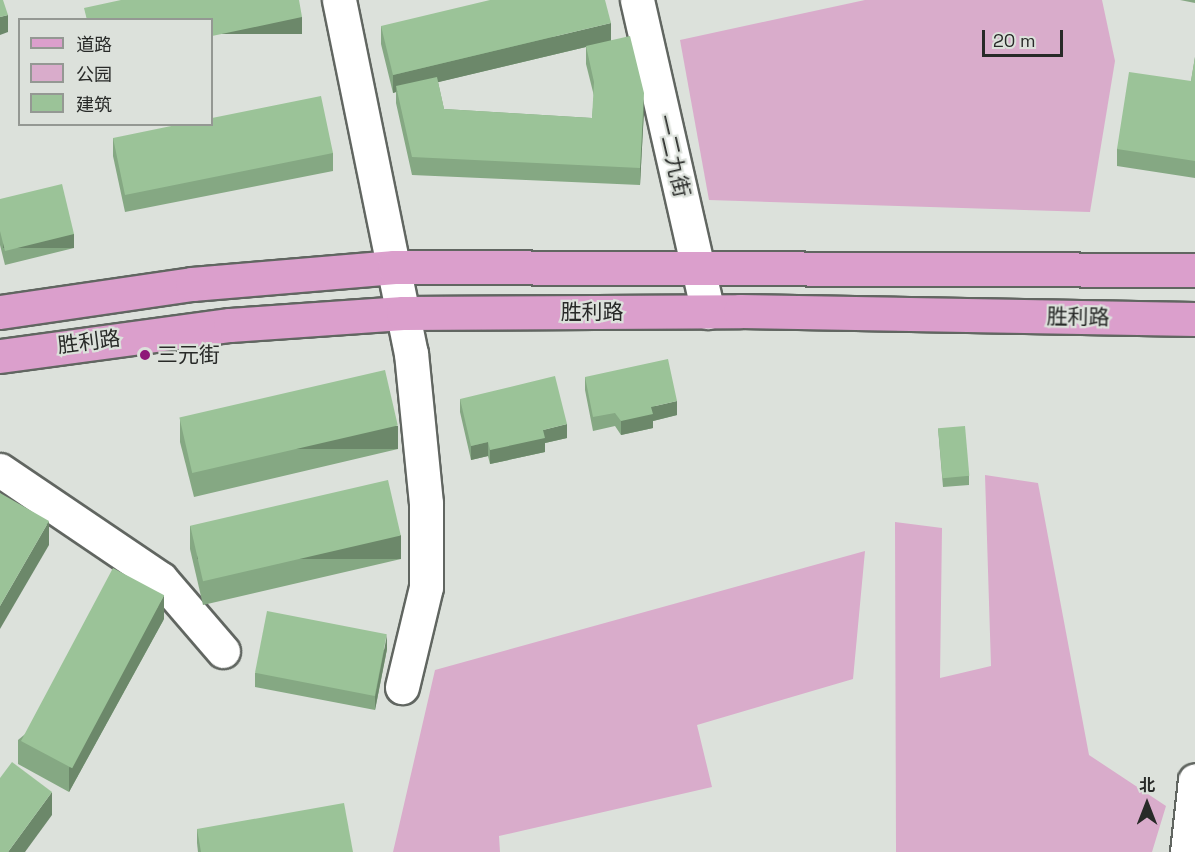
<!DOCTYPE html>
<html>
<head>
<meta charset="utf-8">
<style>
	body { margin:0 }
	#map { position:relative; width:1195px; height:852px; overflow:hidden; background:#dce1db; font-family:"Space Grotesk","Noto Sans SC",sans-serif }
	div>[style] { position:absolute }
	.green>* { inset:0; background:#d9accb }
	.roads { filter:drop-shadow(2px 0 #616661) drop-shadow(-2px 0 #616661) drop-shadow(0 2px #616661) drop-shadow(0 -2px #616661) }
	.minor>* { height:33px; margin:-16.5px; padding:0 16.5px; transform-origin:16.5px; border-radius:16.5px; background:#fff }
	.major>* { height:33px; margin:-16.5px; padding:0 16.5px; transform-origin:16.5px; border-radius:16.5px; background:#db9fcc }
	.wall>* { inset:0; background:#85a883 }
	.shaded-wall>* { inset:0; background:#6c886a; transform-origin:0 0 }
	.building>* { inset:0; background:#9bc398; transform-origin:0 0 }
	.dots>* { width:16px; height:16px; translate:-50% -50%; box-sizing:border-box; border:3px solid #dce1db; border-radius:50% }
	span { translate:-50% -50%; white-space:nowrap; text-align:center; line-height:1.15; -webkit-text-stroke:4.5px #dce1db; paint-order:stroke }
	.street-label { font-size:21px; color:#282a28 }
	.poi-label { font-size:21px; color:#282a28 }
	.left { translate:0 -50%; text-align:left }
	.legend { position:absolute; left:18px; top:18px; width:195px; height:108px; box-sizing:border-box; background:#dce1db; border:2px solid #949893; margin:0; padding:8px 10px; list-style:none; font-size:18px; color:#282a28 }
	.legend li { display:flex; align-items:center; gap:12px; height:30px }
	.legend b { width:30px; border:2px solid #949893 }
	.north { position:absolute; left:1117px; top:774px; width:60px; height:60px; -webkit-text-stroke:4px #dce1db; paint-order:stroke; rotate:0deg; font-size:16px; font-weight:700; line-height:24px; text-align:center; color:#282a28 }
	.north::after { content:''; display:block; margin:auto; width:21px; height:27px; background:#282a28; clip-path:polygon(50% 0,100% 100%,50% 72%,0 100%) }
	.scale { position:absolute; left:982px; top:30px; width:81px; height:27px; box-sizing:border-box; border:3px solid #282a28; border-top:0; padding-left:8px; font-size:18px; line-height:21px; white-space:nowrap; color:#282a28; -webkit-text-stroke:4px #dce1db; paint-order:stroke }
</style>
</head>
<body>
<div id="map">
	<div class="green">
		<i style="clip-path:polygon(865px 0,1102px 0,1115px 61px,1090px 212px,709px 200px,680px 40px)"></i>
		<i style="clip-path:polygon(985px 475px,1038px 483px,1089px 755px,1166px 806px,1152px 852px,896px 852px,895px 522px,942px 528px,940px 678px,991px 666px)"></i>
		<i style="clip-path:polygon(865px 551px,853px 679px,697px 725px,712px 787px,499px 836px,500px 852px,393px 852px,435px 670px)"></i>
	</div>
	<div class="roads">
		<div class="minor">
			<i style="left:339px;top:0;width:360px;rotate:78.5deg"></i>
			<i style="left:411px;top:353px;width:151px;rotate:84.3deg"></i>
			<i style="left:426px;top:503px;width:84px;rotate:90deg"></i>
			<i style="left:426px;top:587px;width:103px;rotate:103.5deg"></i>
			<i style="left:637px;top:0;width:320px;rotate:77.2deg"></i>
			<i style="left:0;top:470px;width:194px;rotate:34.1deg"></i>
			<i style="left:161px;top:579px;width:95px;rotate:49.3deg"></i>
			<i style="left:1187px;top:852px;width:72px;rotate:-83.7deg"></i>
		</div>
		<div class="major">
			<i style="left:0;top:312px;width:194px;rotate:-8.3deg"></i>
			<i style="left:192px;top:284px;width:203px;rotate:-4.8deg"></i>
			<i style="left:394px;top:267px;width:801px;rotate:0.21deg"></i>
			<i style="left:0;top:356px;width:232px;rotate:-7.7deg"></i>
			<i style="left:230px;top:325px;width:173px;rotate:-4deg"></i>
			<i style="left:403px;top:313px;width:337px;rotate:-0.3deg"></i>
			<i style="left:740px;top:311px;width:455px;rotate:1deg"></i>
		</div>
	</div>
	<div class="wall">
		<i style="clip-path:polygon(1180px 0,1195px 0,1195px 3px)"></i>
		<i style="clip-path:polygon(evenodd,381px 26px,611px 40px,644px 110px,640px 185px,412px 175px,396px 103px,396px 92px,393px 93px,381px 44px,381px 26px,586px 47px,586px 64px,594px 96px,592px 118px,444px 109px,438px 82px,586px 47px)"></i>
		<i style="clip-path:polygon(1195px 57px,1195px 178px,1117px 166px,1117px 149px,1191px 81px)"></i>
		<i style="clip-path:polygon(113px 138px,333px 153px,333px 171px,125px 212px,113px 156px)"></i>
		<i style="clip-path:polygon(0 199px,74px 248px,5px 265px,0 245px)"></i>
		<i style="clip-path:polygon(585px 377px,677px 415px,653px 421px,653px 428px,621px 435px,615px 426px,593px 431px,585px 390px)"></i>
		<i style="clip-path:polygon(460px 399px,567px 438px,545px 443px,545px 452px,490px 464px,488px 456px,471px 460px,460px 412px)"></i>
		<i style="clip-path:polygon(180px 418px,398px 449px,194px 497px,180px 442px)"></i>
		<i style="clip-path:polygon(938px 428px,969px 476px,969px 485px,943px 487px)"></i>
		<i style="clip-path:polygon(190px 526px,401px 559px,203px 605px,190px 549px)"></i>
		<i style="clip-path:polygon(164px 619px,69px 792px,18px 764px,18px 740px)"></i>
		<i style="clip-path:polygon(387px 649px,375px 710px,255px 687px,255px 673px)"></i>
		<i style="clip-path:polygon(197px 829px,353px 852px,198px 852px,197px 843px)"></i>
	</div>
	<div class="shaded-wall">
		<i style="clip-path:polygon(8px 15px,8px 32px,0 35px,0 17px)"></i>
		<i style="left:302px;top:17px;width:17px;height:92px;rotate:90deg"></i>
		<i style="clip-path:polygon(611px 23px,611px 41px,397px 92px,396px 86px,396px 92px,393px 93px,393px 75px)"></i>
		<i style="clip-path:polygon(644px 93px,644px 110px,640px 185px,640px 168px)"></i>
		<i style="left:74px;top:234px;width:14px;height:71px;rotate:90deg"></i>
		<i style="clip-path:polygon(677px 401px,677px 415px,653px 421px,653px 428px,621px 435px,621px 421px,651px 407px)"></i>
		<i style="clip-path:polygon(567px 424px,567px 438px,545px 443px,545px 452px,490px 464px,490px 450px,543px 430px)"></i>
		<i style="left:398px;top:426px;width:23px;height:210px;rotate:90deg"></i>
		<i style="clip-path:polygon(488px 442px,488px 456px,471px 460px,471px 446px)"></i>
		<i style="clip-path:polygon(49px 521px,49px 545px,0 629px,0 606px)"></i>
		<i style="left:401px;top:535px;width:24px;height:204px;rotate:90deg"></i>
		<i style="clip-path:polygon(164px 595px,164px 619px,69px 792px,69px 768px)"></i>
		<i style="clip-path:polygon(387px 635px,387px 649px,375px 710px,375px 697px)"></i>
		<i style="clip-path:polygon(52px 792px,52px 815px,25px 852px,8px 852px)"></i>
	</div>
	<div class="building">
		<i style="clip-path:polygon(0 0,3px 0,8px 15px,0 17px)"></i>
		<i style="clip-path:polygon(121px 0,299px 0,302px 17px,212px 36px,212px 20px,87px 20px,84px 8px)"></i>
		<i style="clip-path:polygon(490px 0,605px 0,611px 23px,393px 75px,381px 26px)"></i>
		<i style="clip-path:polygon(630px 36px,644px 93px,640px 168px,412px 157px,396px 86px,437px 77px,444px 109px,592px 118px,594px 82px,586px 46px)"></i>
		<i style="clip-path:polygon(1195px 57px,1195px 161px,1117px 149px,1129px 72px,1191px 81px)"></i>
		<i style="clip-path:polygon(321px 96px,333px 153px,125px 195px,113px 138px,181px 124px,212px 124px,212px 118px)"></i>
		<i style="clip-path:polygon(62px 184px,74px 234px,5px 251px,0 231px,0 199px)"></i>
		<i style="clip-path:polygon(668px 359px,677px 401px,651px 407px,653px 414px,621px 421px,615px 413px,593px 417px,585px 377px)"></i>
		<i style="left:385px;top:370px;width:57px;height:211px;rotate:77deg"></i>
		<i style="clip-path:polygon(555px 376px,567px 424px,543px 430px,545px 438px,490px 450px,488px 442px,471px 446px,460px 399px)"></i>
		<i style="left:965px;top:426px;width:50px;height:27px;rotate:85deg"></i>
		<i style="left:388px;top:480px;width:57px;height:203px;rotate:77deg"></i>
		<i style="clip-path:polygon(0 493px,49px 521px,0 606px)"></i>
		<i style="left:113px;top:568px;width:58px;height:196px;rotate:28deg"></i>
		<i style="left:267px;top:611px;width:122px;height:63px;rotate:11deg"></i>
		<i style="clip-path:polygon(12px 762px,52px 792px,8px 852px,0 852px,0 778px)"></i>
		<i style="clip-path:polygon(344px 803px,353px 852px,201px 852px,197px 829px)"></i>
	</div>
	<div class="dots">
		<i style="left:145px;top:355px;background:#8e1878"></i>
	</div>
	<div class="street-label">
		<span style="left:673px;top:156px;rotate:77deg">一二九街</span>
		<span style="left:592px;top:312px">胜利路</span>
		<span style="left:1078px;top:317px;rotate:1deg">胜利路</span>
		<span style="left:89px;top:342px;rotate:-7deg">胜利路</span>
	</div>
	<div class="poi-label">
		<span class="left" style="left:157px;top:355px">三元街</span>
	</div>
	<ul class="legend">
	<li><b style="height:8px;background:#db9fcc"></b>道路</li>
	<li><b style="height:16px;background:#d9accb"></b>公园</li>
	<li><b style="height:16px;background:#9bc398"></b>建筑</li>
	</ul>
	<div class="north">北</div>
	<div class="scale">20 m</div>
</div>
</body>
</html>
